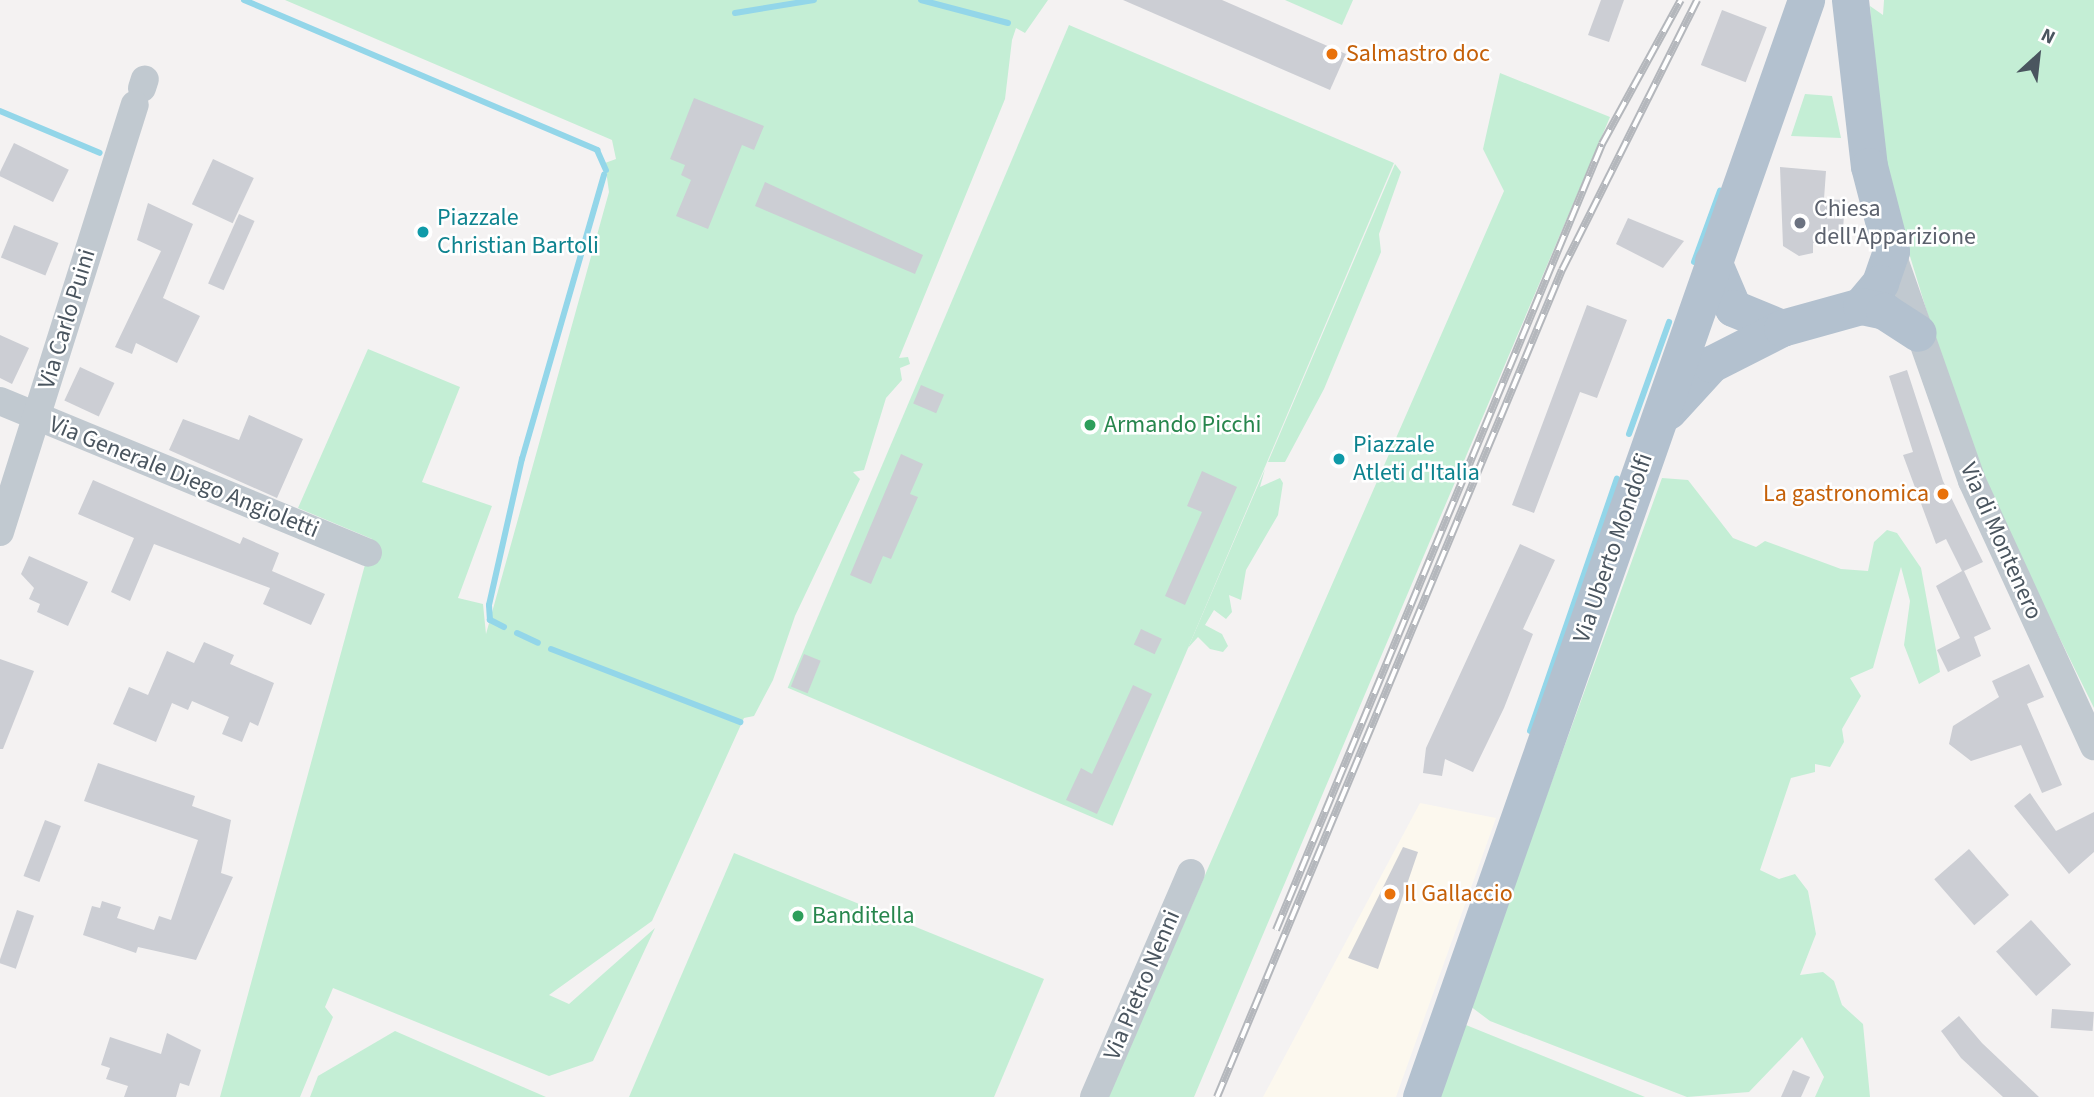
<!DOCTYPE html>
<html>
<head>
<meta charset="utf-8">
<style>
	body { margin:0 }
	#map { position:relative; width:2094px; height:1097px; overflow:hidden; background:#f4f2f2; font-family:"Source Sans 3",sans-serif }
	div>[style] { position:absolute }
	.commercial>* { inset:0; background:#fcf8ee }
	.green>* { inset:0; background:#c4eed5; transform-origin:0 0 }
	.stream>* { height:6px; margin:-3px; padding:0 3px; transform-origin:3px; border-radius:3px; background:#93d6e9 }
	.building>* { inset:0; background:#ccced4; transform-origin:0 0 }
	.minor>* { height:28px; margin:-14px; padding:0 14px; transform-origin:14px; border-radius:14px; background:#c1c9d0 }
	.major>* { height:37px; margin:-18.5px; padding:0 18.5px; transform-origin:18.5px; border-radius:18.5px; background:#b3c1cf }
	.rail>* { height:8px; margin-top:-4px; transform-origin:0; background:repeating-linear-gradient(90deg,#fff 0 16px,#b4b7bc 0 32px); box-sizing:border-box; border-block:2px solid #b4b7bc }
	.dots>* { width:19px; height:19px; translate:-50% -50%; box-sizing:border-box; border:4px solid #fff; border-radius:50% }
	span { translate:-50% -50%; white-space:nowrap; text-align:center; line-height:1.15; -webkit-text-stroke:5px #fff; paint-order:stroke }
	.food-label { font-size:24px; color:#c56008 }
	.left { translate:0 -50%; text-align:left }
	.right { translate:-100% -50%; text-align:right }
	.worship-label { font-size:24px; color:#5b616d }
	.culture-label { font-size:24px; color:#0d838f }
	.street-label { font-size:24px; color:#4a555f }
	.leisure-label { font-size:24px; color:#27864d }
	.north { position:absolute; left:2003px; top:21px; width:70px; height:70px; -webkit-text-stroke:5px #fff; paint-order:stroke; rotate:27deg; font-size:19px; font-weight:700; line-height:28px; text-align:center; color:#4a555f }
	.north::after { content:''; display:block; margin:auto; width:24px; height:32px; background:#4a555f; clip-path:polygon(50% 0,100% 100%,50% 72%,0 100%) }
</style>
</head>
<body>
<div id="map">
	<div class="commercial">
		<i style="clip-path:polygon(1420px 803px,1496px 818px,1396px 1097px,1263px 1097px)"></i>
	</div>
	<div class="green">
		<i style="clip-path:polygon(285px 0,1048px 0,1025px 33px,1016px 28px,1012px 40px,1005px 99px,899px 358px,908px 357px,910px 364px,900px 368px,902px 380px,886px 398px,864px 470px,853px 472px,860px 479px,795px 616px,773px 680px,754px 716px,744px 718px,652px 921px,549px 995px,569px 1004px,655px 928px,593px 1061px,549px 1076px,333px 988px,325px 1007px,333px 1017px,300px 1097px,220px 1097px,372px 539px,298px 508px,368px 349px,460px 387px,422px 482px,492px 506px,458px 598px,483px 604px,486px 634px,609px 192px,605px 163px,616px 159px,612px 140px)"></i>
		<i style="clip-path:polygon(1285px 0,1353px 0,1342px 25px)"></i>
		<i style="clip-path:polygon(1884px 0,2094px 0,2094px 708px,2010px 537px,1956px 407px,1883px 168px,1870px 6px,1883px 15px)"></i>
		<i style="left:1069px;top:25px;width:353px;height:720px;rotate:23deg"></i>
		<i style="clip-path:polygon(1500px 73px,1610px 117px,1194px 1097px,1108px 1097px,1504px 191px,1483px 149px)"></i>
		<i style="clip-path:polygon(1805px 94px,1832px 96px,1841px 138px,1791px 136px)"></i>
		<i style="clip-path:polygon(1395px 164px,1401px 172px,1379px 234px,1381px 252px,1324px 389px,1285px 462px,1268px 462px)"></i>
		<i style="clip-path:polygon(1265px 469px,1260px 487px,1280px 478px,1283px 483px,1278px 515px,1246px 570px,1241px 600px,1229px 595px,1232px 612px,1226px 619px,1214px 610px,1205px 625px,1222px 634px,1228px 646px,1223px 652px,1210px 649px,1198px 637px,1188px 648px)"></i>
		<i style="clip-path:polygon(1662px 478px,1688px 480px,1733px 538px,1756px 547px,1765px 541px,1841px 569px,1868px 571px,1874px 542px,1887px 530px,1897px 533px,1921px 568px,1940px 672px,1919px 684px,1904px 645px,1910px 601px,1901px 567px,1873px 668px,1850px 678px,1861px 696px,1842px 729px,1844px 742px,1830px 767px,1815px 764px,1815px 772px,1791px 778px,1760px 870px,1779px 879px,1795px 874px,1808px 891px,1816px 934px,1800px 975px,1823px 972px,1834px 981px,1842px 1005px,1863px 1024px,1870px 1097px,1815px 1097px,1824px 1077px,1802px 1037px,1749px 1092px,1687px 1097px,1490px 1021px,1470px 1006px)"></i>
		<i style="clip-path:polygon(734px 853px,1044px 979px,994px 1097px,629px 1097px)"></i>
		<i style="clip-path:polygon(1461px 1023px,1645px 1097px,1437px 1097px)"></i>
		<i style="clip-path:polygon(395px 1031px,546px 1097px,310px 1097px,318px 1076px)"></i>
	</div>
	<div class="stream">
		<i style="left:244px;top:0;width:384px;rotate:23deg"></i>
		<i style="left:597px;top:150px;width:22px;rotate:66deg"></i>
		<i style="left:921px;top:0;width:90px;rotate:14.8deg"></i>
		<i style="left:735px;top:13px;width:80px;rotate:-9.3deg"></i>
		<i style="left:0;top:111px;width:108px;rotate:22.8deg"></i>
		<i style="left:1694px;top:262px;width:76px;rotate:-69.9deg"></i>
		<i style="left:1629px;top:434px;width:119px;rotate:-70.3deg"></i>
		<i style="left:504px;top:627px;width:16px;rotate:-153deg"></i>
		<i style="left:490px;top:620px;width:15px;rotate:-94deg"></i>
		<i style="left:489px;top:605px;width:150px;rotate:-77.3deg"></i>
		<i style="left:522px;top:459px;width:296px;rotate:-73.9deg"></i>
		<i style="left:517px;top:633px;width:23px;rotate:25deg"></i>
		<i style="left:551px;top:649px;width:203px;rotate:21.1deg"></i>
		<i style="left:1530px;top:731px;width:267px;rotate:-71deg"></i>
	</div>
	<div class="building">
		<i style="clip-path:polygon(1123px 0,1222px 0,1346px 54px,1330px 90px)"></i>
		<i style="clip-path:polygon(1601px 0,1624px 0,1609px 42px,1588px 35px)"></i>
		<i style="left:1722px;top:10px;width:48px;height:59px;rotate:21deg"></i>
		<i style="clip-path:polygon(694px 98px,764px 126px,754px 150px,742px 145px,708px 229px,676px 216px,691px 180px,681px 175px,685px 165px,670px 159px)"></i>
		<i style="left:14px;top:143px;width:61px;height:36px;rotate:26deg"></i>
		<i style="left:213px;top:159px;width:45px;height:50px;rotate:25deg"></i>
		<i style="clip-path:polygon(1780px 167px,1826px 171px,1824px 199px,1845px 200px,1842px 245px,1813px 243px,1813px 253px,1799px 256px,1783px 246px)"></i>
		<i style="clip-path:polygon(765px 182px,923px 255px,915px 274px,755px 206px)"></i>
		<i style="clip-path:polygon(148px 203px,193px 224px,163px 298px,200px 316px,177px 363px,136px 343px,132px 354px,115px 347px,161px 251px,137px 240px)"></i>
		<i style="left:239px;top:214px;width:17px;height:76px;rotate:24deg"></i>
		<i style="clip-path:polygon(1628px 218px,1684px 241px,1663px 268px,1616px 244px)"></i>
		<i style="left:14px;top:225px;width:48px;height:35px;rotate:22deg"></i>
		<i style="clip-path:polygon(1587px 305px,1627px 320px,1597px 398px,1580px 392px,1534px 513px,1512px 505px)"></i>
		<i style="clip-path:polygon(0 335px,29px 348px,12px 384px,0 378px)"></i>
		<i style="left:80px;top:367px;width:38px;height:37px;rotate:25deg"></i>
		<i style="clip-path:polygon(1907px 370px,1943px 481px,1983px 562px,1964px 571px,1991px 629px,1974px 637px,1981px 656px,1948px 672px,1937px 650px,1960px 638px,1936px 586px,1962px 571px,1946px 539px,1936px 544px,1903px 455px,1913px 452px,1889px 376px)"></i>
		<i style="left:921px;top:385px;width:25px;height:20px;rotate:23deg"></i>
		<i style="clip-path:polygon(249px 415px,303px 439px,277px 498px,169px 450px,183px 419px,239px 440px)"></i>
		<i style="clip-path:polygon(901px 454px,923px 464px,910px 494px,918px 497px,891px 559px,883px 556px,871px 584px,850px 575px)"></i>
		<i style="clip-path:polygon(1202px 471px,1237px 487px,1185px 605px,1165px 596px,1202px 512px,1187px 506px)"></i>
		<i style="clip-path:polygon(93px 480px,240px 544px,243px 537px,279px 553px,272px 571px,325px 594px,311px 625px,263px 604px,270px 588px,154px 544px,130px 601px,111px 592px,134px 538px,78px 514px)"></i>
		<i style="clip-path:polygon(1520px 544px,1555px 560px,1523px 629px,1533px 634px,1504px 708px,1473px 772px,1445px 759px,1442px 776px,1423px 773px,1426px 748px)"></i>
		<i style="clip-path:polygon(29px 556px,88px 582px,68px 626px,37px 612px,40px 604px,29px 599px,34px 588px,21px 574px)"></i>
		<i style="left:1141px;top:629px;width:23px;height:17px;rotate:25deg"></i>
		<i style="clip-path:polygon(204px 642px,234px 655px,230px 664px,274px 683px,258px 726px,250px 722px,242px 742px,222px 734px,229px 717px,192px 701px,188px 710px,172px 703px,156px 742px,113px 724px,129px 687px,148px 695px,167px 651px,194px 663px)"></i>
		<i style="left:804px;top:654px;width:18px;height:35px;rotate:22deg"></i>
		<i style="clip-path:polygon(0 659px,34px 671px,3px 749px,0 749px)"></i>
		<i style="clip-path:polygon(2029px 664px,2044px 697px,2027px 704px,2062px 785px,2042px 793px,2021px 745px,1971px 761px,1949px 744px,1953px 726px,1999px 697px,1992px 681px)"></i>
		<i style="clip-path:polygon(1133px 685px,1152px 694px,1097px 814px,1066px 800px,1081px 768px,1092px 774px)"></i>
		<i style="clip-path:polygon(98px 763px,195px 796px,192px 806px,231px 820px,221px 873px,233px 877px,196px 960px,138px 947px,136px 953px,83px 935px,92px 906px,100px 908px,102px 901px,121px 907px,117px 918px,154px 930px,159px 916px,171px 920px,198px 840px,84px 801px)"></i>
		<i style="clip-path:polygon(2030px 793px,2056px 831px,2094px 812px,2094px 852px,2069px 874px,2014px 806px)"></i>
		<i style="left:45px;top:820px;width:17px;height:60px;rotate:21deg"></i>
		<i style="clip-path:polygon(1403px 847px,1418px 852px,1378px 969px,1348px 958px)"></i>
		<i style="left:1969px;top:849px;width:61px;height:46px;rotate:49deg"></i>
		<i style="left:17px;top:910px;width:18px;height:56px;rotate:19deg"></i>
		<i style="left:2031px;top:920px;width:60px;height:47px;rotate:48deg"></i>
		<i style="left:2052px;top:1009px;width:42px;height:19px;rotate:4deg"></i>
		<i style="clip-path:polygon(1959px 1016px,1982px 1043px,2039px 1097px,2003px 1097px,1961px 1058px,1941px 1031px)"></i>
		<i style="clip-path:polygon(167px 1033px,201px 1050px,189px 1086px,180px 1083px,176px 1097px,124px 1097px,128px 1086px,106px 1079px,110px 1068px,101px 1065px,110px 1037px,161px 1054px)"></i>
		<i style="clip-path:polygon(1793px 1070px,1810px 1077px,1801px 1097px,1781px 1097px)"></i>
	</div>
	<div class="minor">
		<i style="left:142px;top:88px;width:9px;rotate:-72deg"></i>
		<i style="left:1891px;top:251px;width:244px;rotate:70.6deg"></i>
		<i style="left:1972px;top:481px;width:292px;rotate:65.3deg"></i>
		<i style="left:0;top:401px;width:398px;rotate:22.4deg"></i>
		<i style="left:0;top:532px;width:448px;rotate:-72.5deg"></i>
		<i style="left:1094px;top:1097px;width:244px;rotate:-66.6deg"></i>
	</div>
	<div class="major">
		<i style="left:1850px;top:0;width:167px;rotate:83.5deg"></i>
		<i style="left:1869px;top:166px;width:88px;rotate:75.5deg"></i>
		<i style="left:1891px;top:251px;width:34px;rotate:109deg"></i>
		<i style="left:1880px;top:283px;width:30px;rotate:130deg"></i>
		<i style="left:1713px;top:261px;width:51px;rotate:66.9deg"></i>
		<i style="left:1733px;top:308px;width:53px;rotate:22.2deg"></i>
		<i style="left:1668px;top:411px;width:64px;rotate:-47.5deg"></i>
		<i style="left:1711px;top:364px;width:80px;rotate:-26.9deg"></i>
		<i style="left:1782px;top:328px;width:82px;rotate:-15.6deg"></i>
		<i style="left:1861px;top:306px;width:24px;rotate:12deg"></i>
		<i style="left:1884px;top:311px;width:40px;rotate:32.9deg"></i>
		<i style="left:1421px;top:1097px;width:1163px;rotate:-70.66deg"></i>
	</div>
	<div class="rail">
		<i style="left:1276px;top:930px;width:851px;rotate:-67.47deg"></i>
		<i style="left:1602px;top:144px;width:164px;rotate:-61.3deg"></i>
		<i style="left:1217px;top:1097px;width:896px;rotate:-67.36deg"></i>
		<i style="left:1562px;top:270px;width:302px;rotate:-63.4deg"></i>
	</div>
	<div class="dots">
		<i style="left:1332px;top:54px;background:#e8710a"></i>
		<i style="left:1800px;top:223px;background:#6b7280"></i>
		<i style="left:423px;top:232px;background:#0f9aa8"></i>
		<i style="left:1090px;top:425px;background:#2e9e5b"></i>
		<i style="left:1339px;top:459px;background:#0f9aa8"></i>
		<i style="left:1943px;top:494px;background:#e8710a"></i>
		<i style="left:1390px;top:894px;background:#e8710a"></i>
		<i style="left:798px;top:916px;background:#2e9e5b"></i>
	</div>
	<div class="food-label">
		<span class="left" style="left:1346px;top:54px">Salmastro doc</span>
		<span class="right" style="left:1929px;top:494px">La gastronomica</span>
		<span class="left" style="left:1404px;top:894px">Il Gallaccio</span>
	</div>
	<div class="worship-label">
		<span class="left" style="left:1814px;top:223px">Chiesa<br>dell'Apparizione</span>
	</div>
	<div class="culture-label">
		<span class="left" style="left:437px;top:232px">Piazzale<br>Christian Bartoli</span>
		<span class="left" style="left:1353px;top:459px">Piazzale<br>Atleti d'Italia</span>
	</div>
	<div class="street-label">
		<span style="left:67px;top:319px;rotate:-73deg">Via Carlo Puini</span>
		<span style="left:184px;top:477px;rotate:22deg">Via Generale Diego Angioletti</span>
		<span style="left:2001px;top:541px;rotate:66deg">Via di Montenero</span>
		<span style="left:1613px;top:548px;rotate:-71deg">Via Uberto Mondolfi</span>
		<span style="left:1142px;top:985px;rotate:-67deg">Via Pietro Nenni</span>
	</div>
	<div class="leisure-label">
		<span class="left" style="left:1104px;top:425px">Armando Picchi</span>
		<span class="left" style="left:812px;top:916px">Banditella</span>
	</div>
	<div class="north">N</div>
</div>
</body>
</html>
